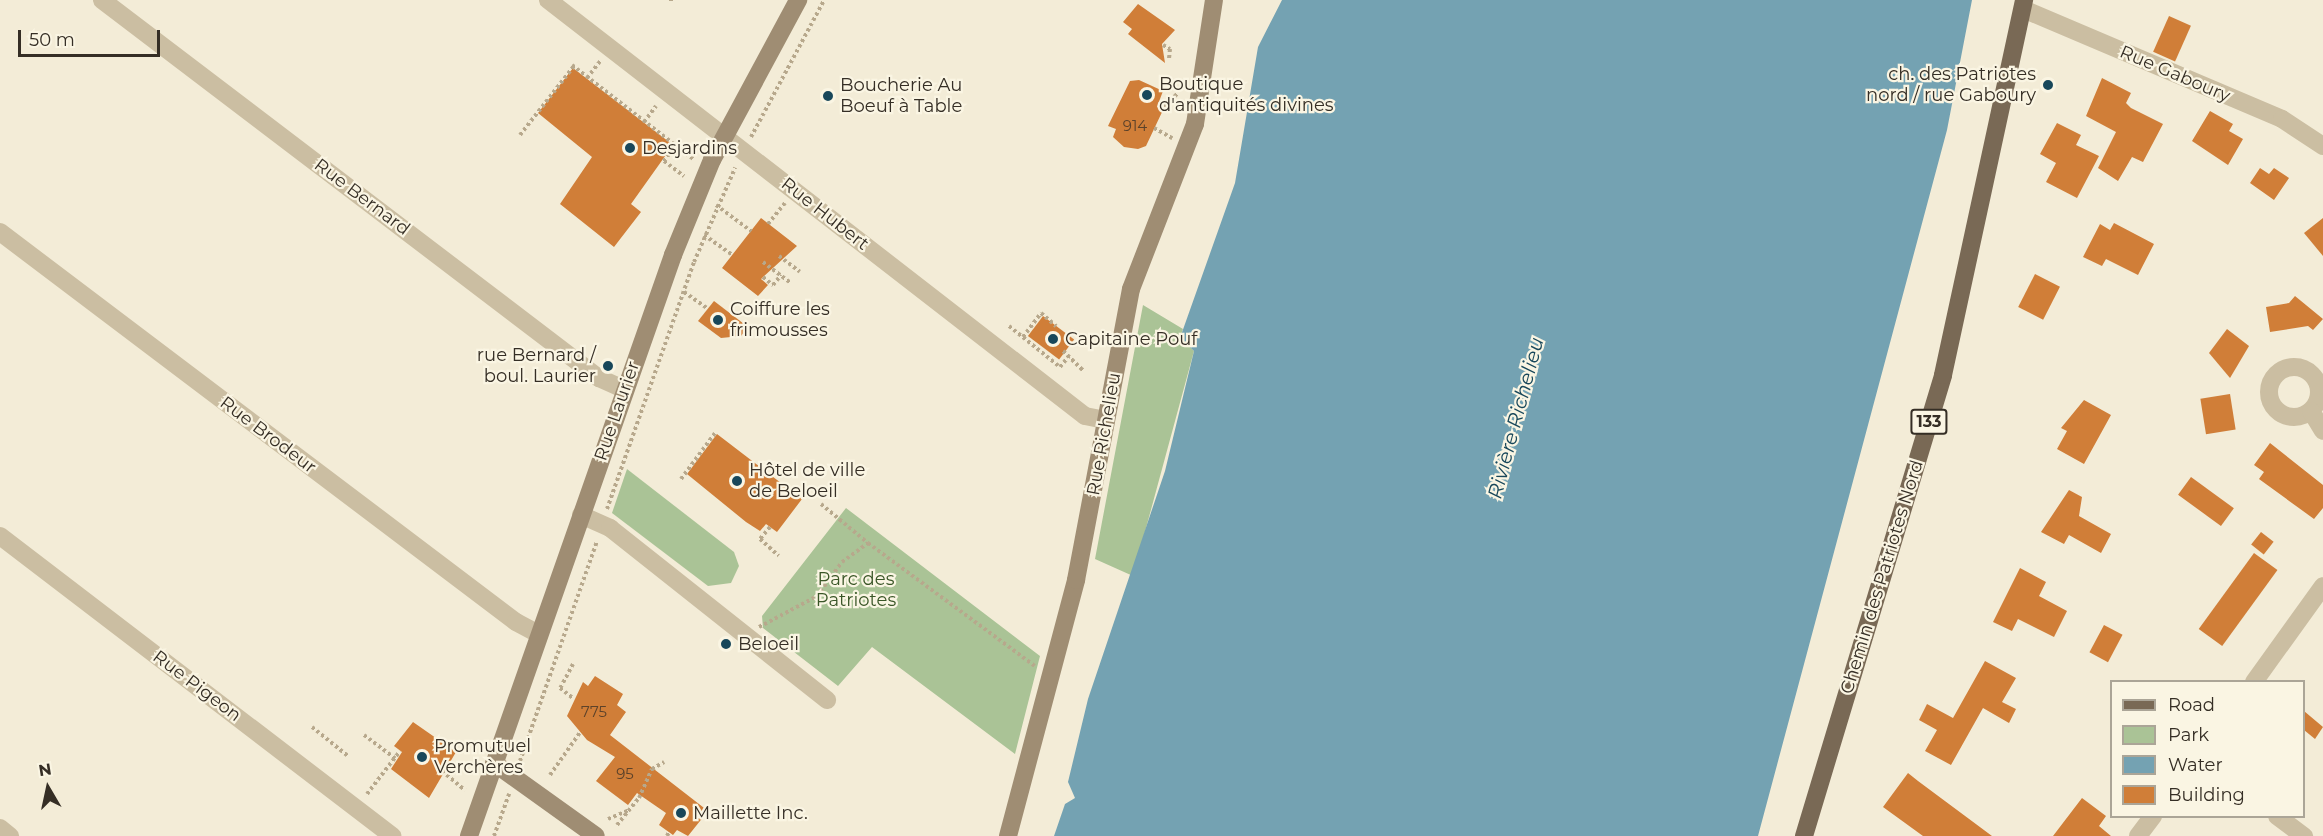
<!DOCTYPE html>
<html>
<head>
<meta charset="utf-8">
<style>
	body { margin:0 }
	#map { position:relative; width:2323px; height:836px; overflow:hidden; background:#f3ecd7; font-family:Montserrat,sans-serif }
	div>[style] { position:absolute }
	.green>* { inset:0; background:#aac396 }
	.water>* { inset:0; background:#74a2b2 }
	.building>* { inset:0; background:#d07e38; transform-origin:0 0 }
	.path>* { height:4px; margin-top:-2px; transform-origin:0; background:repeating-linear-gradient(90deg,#b7a88c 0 3px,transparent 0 6px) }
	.street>* { height:18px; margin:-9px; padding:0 9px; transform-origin:9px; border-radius:9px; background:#cbbea2 }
	.street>.ring { margin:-9px; padding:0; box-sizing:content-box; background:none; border:18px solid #cbbea2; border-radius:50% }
	.secondary>* { height:18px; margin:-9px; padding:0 9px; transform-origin:9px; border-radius:9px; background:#9f8d73 }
	.primary>* { height:18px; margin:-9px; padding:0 9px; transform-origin:9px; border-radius:9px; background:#796955 }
	.dots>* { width:16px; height:16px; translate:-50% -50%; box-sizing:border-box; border:3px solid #faf5e3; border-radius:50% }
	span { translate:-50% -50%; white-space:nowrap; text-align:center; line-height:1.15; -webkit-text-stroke:4.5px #faf5e3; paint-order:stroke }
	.number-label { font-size:15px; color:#5c422a }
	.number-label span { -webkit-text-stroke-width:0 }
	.shield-label span { padding:2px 4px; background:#faf5e3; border:2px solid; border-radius:4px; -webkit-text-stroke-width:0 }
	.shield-label { font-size:16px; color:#352e25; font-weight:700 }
	.street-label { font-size:18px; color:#352e25 }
	.poi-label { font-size:18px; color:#352e25 }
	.right { translate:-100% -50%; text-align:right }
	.left { translate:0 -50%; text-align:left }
	.park-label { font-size:18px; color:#3a5627 }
	.water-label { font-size:20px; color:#18475a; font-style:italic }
	.legend { position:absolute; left:2110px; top:680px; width:195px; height:138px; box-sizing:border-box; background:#faf5e3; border:2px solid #aba597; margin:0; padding:8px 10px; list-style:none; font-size:18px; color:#352e25 }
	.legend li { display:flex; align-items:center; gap:12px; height:30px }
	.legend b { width:30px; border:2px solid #aba597 }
	.north { position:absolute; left:18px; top:758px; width:60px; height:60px; -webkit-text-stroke:4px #faf5e3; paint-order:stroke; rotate:351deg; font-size:16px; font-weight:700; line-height:24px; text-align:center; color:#352e25 }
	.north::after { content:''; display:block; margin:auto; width:21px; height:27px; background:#352e25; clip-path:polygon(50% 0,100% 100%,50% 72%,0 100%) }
	.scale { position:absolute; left:18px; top:30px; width:142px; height:27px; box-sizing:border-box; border:3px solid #352e25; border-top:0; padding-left:8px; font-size:18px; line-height:21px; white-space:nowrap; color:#352e25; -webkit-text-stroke:4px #faf5e3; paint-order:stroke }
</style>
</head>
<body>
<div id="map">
	<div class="green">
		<i style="clip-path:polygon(1143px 305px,1183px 329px,1180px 338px,1194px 351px,1133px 576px,1095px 559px)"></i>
		<i style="clip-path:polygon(627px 469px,734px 552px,739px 566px,731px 583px,708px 586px,612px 513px)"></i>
		<i style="clip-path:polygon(846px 508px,1040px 656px,1015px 754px,872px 647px,838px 686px,763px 628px,762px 616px)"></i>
	</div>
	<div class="water">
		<i style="clip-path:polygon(1282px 0,1972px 0,1947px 130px,1758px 836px,1054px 836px,1065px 804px,1075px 798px,1068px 782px,1088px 699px,1165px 471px,1194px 351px,1180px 338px,1235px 183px,1258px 47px)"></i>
	</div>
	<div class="building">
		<i style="clip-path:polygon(1138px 4px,1175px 30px,1162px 44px,1165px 63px,1128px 34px,1132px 29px,1123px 22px)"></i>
		<i style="left:2169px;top:16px;width:24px;height:39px;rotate:24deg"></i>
		<i style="clip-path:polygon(573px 68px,673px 145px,631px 204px,641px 212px,614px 247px,560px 204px,592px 157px,538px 113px)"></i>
		<i style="clip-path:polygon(2102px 78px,2131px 93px,2126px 103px,2131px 108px,2163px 124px,2143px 162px,2132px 157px,2118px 181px,2098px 168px,2116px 132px,2086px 116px)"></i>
		<i style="clip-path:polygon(1139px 80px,1163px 91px,1157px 107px,1163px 110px,1146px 146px,1138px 149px,1124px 147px,1113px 137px,1116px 129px,1108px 126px,1130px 81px)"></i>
		<i style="clip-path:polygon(2210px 111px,2233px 124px,2229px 131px,2243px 139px,2228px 165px,2192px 141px)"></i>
		<i style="clip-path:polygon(2057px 123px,2081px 135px,2076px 145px,2099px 156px,2077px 198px,2046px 182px,2056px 163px,2040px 154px)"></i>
		<i style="clip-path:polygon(2260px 168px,2269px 174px,2274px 168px,2289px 178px,2274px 200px,2250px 183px)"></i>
		<i style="clip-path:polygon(761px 218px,797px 246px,761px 279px,768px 285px,758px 296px,722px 268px)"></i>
		<i style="clip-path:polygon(2323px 218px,2323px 256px,2304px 233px)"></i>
		<i style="clip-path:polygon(2114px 223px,2154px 244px,2138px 275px,2106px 259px,2102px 266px,2083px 257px,2100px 224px,2110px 230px)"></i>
		<i style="left:2035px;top:274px;width:28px;height:37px;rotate:27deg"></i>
		<i style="clip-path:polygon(2295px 296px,2323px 319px,2313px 330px,2308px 326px,2270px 332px,2266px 307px,2289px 303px)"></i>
		<i style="clip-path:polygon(714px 301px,748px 327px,741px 336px,721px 338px,698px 321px)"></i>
		<i style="left:1043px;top:316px;width:39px;height:25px;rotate:37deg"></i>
		<i style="clip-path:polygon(2227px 329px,2249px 346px,2230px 378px,2209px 353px)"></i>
		<i style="left:2230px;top:394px;width:36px;height:30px;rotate:81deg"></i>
		<i style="clip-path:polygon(2084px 400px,2111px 415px,2084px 464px,2057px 449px,2067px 431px,2061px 428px)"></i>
		<i style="clip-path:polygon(717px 434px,802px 499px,777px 532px,766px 524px,760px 531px,746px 522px,687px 474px)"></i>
		<i style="clip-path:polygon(2270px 443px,2323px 485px,2323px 508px,2314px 519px,2259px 479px,2264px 472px,2254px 465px)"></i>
		<i style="left:2191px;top:477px;width:53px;height:22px;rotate:36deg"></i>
		<i style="clip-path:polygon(2069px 490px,2082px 497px,2079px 516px,2111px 534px,2101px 553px,2069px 535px,2064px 544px,2041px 532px)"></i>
		<i style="left:2261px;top:532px;width:16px;height:16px;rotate:38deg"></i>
		<i style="left:2254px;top:553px;width:29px;height:94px;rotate:36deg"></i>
		<i style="clip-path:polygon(2020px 568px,2046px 582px,2039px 596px,2067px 611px,2054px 637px,2018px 619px,2012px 631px,1993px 622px)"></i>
		<i style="left:2104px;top:625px;width:21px;height:31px;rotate:28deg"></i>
		<i style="clip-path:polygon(1985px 661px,2016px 678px,2002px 702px,2016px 709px,2009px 723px,1983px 708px,1951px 765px,1925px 751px,1937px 730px,1919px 720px,1927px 704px,1953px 718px)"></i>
		<i style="clip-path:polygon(595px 676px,623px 694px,617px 705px,626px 712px,610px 735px,708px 811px,688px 836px,677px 830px,673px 835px,659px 825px,666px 813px,637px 793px,628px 805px,596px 781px,615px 757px,587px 740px,567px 716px,583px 682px,588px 686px)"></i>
		<i style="clip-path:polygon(2304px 711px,2323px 727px,2315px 739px,2304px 730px)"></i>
		<i style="clip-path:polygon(413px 722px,456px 752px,429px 798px,391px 769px,402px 752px,394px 746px)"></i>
		<i style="clip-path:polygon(1908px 773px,1918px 781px,1992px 836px,1923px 836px,1883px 807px)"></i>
		<i style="clip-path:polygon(2082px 798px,2106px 816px,2099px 826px,2111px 836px,2053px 836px)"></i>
	</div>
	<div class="path">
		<i style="left:671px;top:1px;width:1px;rotate:-90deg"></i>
		<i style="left:1163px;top:45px;width:8px;rotate:30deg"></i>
		<i style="left:1170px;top:49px;width:10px;rotate:96deg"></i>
		<i style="left:572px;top:65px;width:153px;rotate:37.8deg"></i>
		<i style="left:587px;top:78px;width:23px;rotate:-52deg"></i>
		<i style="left:1158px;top:104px;width:8px;rotate:7deg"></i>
		<i style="left:1166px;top:105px;width:16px;rotate:-45deg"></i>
		<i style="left:644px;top:122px;width:20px;rotate:-53deg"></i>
		<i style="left:1154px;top:128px;width:21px;rotate:29deg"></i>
		<i style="left:520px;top:135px;width:88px;rotate:-52deg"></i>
		<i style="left:751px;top:137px;width:155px;rotate:-61.9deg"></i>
		<i style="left:667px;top:152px;width:11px;rotate:-34deg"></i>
		<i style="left:669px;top:154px;width:9px;rotate:126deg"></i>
		<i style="left:664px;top:161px;width:25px;rotate:37deg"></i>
		<i style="left:716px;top:205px;width:44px;rotate:36.6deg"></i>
		<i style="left:768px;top:224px;width:27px;rotate:-51deg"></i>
		<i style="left:704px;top:235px;width:35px;rotate:35deg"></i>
		<i style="left:779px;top:256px;width:26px;rotate:37deg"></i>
		<i style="left:763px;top:262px;width:35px;rotate:37deg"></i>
		<i style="left:763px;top:277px;width:13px;rotate:39deg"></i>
		<i style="left:773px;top:285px;width:13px;rotate:-51deg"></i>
		<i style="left:684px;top:292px;width:29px;rotate:35deg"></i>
		<i style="left:1009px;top:326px;width:65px;rotate:38.8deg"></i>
		<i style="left:1060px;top:367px;width:14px;rotate:-51deg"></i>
		<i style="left:1023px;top:337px;width:30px;rotate:-53deg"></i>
		<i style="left:1041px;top:313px;width:20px;rotate:41deg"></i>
		<i style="left:1063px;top:351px;width:28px;rotate:44deg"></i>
		<i style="left:681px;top:479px;width:57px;rotate:-53.5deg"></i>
		<i style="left:821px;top:504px;width:61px;rotate:39.7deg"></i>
		<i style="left:607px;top:509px;width:262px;rotate:-70.6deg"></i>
		<i style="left:694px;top:262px;width:103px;rotate:-66.4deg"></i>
		<i style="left:770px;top:527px;width:16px;rotate:130deg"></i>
		<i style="left:760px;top:539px;width:25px;rotate:42deg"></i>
		<i style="left:759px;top:627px;width:66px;rotate:-28.1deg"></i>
		<i style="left:817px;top:596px;width:42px;rotate:-53.7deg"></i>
		<i style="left:842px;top:562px;width:32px;rotate:-36deg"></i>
		<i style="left:868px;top:543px;width:207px;rotate:36.4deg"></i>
		<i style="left:573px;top:664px;width:27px;rotate:118deg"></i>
		<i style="left:560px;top:688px;width:16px;rotate:38deg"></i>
		<i style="left:312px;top:727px;width:46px;rotate:38.9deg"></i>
		<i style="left:364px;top:735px;width:39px;rotate:37deg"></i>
		<i style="left:520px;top:761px;width:233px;rotate:-70.7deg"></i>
		<i style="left:442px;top:771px;width:30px;rotate:40deg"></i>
		<i style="left:550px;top:775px;width:54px;rotate:-54.8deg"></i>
		<i style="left:367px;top:794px;width:54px;rotate:-52.5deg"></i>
		<i style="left:608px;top:819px;width:23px;rotate:-23deg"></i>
		<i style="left:617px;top:825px;width:35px;rotate:-51deg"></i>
		<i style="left:639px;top:798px;width:32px;rotate:-66deg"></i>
		<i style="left:652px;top:769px;width:14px;rotate:-30deg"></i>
		<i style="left:494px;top:836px;width:45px;rotate:-70.3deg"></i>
		<i style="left:667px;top:836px;width:4px;rotate:-63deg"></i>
	</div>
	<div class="street">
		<i style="left:102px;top:0;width:624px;rotate:37.26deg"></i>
		<i style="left:599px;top:378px;width:27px;rotate:24deg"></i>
		<i style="left:548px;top:0;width:679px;rotate:37.76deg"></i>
		<i style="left:1085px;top:416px;width:20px;rotate:11deg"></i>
		<i style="left:2023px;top:9px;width:281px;rotate:23deg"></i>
		<i style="left:2282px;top:119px;width:49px;rotate:33.4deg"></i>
		<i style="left:0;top:232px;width:647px;rotate:37.08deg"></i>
		<i style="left:516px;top:622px;width:26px;rotate:28deg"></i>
		<i class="ring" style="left:2269px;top:367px;width:32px;height:32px"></i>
		<i style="left:2311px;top:411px;width:23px;rotate:59deg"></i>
		<i style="left:581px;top:515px;width:32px;rotate:24deg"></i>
		<i style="left:610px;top:528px;width:277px;rotate:38.4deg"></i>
		<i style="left:0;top:536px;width:494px;rotate:37.4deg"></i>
		<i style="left:2254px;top:682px;width:118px;rotate:-54.3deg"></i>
		<i style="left:2277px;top:816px;width:34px;rotate:37deg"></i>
		<i style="left:0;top:828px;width:13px;rotate:39deg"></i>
		<i style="left:2138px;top:836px;width:25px;rotate:-53deg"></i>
	</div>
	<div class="secondary">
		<i style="left:494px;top:763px;width:125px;rotate:35.6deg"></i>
		<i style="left:469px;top:836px;width:616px;rotate:-70.65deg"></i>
		<i style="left:673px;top:255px;width:103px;rotate:-67.7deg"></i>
		<i style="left:712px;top:160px;width:182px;rotate:-61.7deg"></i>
		<i style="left:1008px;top:836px;width:265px;rotate:-75.1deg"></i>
		<i style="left:1076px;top:580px;width:296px;rotate:-79.3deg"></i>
		<i style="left:1131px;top:289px;width:177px;rotate:-68.8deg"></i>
		<i style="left:1195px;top:124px;width:125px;rotate:-81.3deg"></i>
	</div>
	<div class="primary">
		<i style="left:1804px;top:836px;width:481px;rotate:-73.2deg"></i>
		<i style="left:1943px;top:375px;width:384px;rotate:-77.8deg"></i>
	</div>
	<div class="dots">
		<i style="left:2048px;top:85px;background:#18475a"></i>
		<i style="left:1147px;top:95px;background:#18475a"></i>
		<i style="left:828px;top:96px;background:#18475a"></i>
		<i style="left:630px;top:148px;background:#18475a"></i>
		<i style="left:718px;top:320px;background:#18475a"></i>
		<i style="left:1053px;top:339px;background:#18475a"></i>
		<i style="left:608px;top:366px;background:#18475a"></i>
		<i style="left:737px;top:481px;background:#18475a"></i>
		<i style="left:726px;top:644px;background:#18475a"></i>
		<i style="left:422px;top:757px;background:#18475a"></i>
		<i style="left:681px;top:813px;background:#18475a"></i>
	</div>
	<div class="number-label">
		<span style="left:1135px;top:126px">914</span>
		<span style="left:594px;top:712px">775</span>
		<span style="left:625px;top:774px">95</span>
	</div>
	<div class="shield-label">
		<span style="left:1929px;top:422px">133</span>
	</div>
	<div class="street-label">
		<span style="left:2175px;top:74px;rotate:23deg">Rue Gaboury</span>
		<span style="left:362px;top:197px;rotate:37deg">Rue Bernard</span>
		<span style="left:825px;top:214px;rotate:38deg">Rue Hubert</span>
		<span style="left:617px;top:411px;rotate:-71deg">Rue Laurier</span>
		<span style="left:1104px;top:434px;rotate:-80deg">Rue Richelieu</span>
		<span style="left:268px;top:435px;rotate:37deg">Rue Brodeur</span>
		<span style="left:1882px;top:577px;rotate:-73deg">Chemin des Patriotes Nord</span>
		<span style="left:197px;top:686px;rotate:37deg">Rue Pigeon</span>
	</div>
	<div class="poi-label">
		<span class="right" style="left:2036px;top:85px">ch. des Patriotes<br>nord / rue Gaboury</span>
		<span class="left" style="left:1159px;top:95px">Boutique<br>d'antiquités divines</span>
		<span class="left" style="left:840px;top:96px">Boucherie Au<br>Boeuf à Table</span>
		<span class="left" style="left:642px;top:148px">Desjardins</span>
		<span class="left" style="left:730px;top:320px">Coiffure les<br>frimousses</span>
		<span class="left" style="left:1065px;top:339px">Capitaine Pouf</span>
		<span class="right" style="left:596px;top:366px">rue Bernard /<br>boul. Laurier</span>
		<span class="left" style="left:749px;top:481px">Hôtel de ville<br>de Beloeil</span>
		<span class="left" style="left:738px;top:644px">Beloeil</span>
		<span class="left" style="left:434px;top:757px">Promutuel<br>Verchères</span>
		<span class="left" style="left:693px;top:813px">Maillette Inc.</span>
	</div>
	<div class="park-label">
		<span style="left:856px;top:590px">Parc des<br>Patriotes</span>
	</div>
	<div class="water-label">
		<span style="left:1516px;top:418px;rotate:-75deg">Rivière Richelieu</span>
	</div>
	<ul class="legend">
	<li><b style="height:8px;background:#796955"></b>Road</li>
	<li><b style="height:16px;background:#aac396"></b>Park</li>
	<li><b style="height:16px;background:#74a2b2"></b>Water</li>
	<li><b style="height:16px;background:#d07e38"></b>Building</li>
	</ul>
	<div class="north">N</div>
	<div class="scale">50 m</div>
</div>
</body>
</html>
